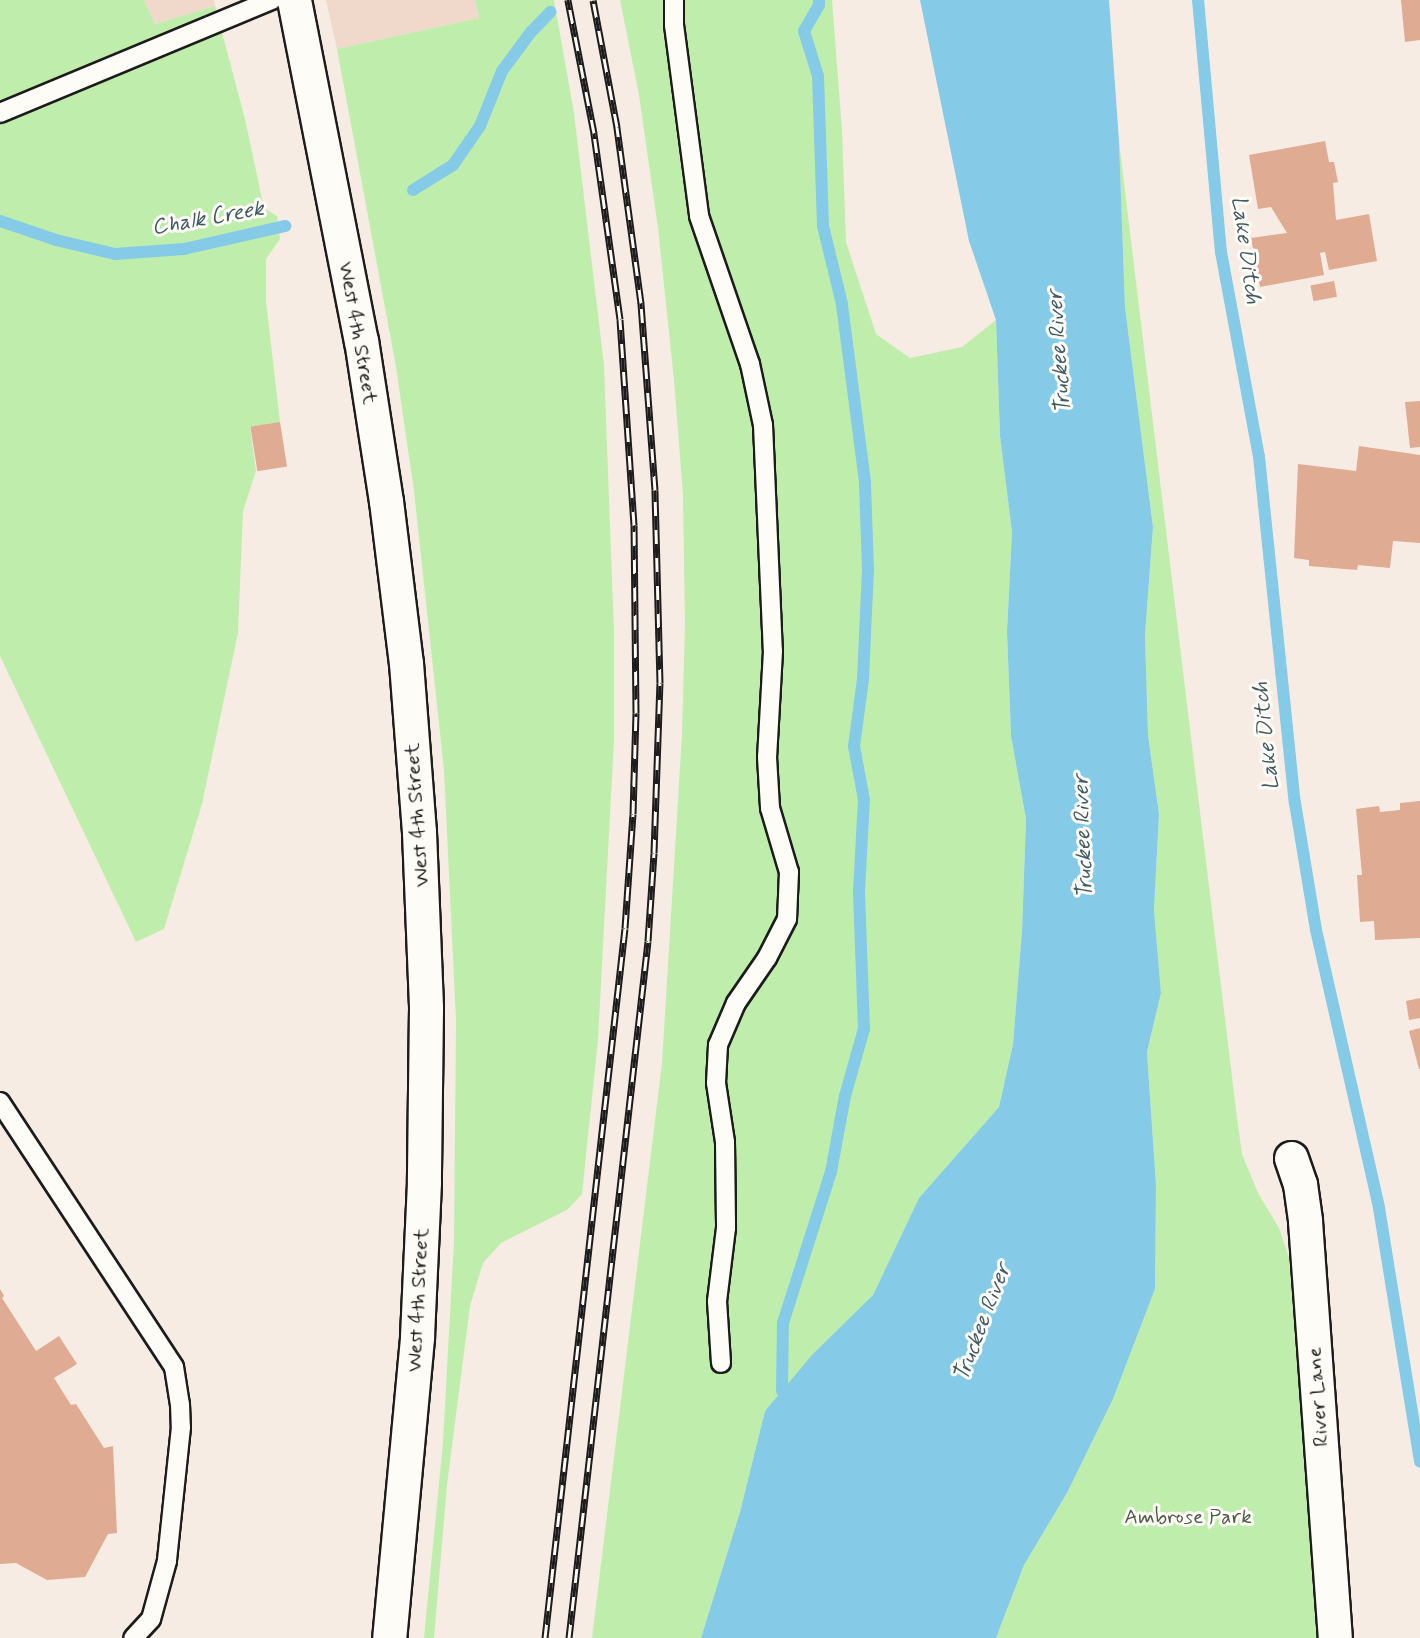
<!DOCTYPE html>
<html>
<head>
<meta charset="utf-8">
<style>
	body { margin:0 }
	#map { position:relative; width:1420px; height:1638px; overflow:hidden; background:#f7ece3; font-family:Mynerve,sans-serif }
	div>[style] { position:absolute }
	.built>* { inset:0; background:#f0d8cb }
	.green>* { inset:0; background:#bfeeac }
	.water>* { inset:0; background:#85cbe7 }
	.stream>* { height:12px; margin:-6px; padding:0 6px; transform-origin:6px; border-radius:6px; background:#85cbe7 }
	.building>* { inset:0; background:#dfab92; transform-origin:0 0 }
	.roads { filter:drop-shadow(2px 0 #1c1c1c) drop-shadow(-2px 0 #1c1c1c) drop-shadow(0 2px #1c1c1c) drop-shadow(0 -2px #1c1c1c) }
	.lane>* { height:18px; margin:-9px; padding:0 9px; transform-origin:9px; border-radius:9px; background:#fdfcf7 }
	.street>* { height:33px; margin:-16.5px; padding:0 16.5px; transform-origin:16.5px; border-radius:16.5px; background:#fdfcf7 }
	.secondary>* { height:33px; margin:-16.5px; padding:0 16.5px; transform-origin:16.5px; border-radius:16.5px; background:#fdfcf7 }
	.rail>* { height:7px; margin-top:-3.5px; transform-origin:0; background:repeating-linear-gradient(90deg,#fdfcf7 0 14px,#1c1c1c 0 28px); box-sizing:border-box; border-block:2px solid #1c1c1c }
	span { translate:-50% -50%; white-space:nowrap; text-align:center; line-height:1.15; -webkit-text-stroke:6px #fdfcf7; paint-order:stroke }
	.street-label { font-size:21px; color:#1c1c1c }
	.park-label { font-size:21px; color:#4d5b47 }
	.water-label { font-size:22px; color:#415963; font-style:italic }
</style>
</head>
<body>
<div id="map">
	<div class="built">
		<i style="clip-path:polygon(144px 0,214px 0,215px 6px,155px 24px)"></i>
		<i style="clip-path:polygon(326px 0,475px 0,479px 18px,337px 49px)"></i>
	</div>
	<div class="green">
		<i style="clip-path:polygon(0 0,144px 0,155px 24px,215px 6px,245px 119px,264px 208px,277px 216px,280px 239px,266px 259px,266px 301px,280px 422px,250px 427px,256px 471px,243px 511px,238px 633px,202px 804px,164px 929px,136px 942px,0 656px)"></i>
		<i style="clip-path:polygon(475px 0,554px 0,574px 113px,604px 365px,614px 632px,614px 740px,598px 1040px,582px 1194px,567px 1210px,501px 1243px,483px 1263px,470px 1306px,447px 1485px,434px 1638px,424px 1638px,443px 1442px,454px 1241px,456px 1020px,444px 770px,414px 491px,396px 367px,337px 49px,479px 18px)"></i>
		<i style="clip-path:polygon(620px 0,832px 0,842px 130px,846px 242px,876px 334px,910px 358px,962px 347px,996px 320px,1000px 436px,1012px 532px,1007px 632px,1011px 736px,1026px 819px,1022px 931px,1013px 1044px,999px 1107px,919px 1198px,873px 1295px,765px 1411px,740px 1512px,701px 1638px,592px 1638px,662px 1063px,682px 734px,685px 624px,683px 495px,674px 380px,658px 228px,639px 95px)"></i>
		<i style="clip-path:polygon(1119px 141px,1237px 1118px,1242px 1154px,1258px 1193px,1279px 1228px,1289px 1258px,1318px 1638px,996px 1638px,1024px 1565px,1067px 1493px,1113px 1399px,1155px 1289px,1156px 1185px,1147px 1052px,1161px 993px,1154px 910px,1159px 814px,1148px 735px,1145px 635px,1153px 527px,1125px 307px)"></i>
	</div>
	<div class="water">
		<i style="clip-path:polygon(920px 0,1109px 0,1119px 141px,1125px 307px,1153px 527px,1145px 635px,1148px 735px,1159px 814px,1154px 910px,1161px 993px,1147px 1052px,1156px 1185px,1155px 1289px,1113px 1399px,1067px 1493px,1024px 1565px,996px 1638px,701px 1638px,740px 1512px,765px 1411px,812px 1355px,873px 1295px,919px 1198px,999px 1107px,1013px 1044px,1022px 931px,1026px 819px,1011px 736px,1007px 632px,1012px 532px,1000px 436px,996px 320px,969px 241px)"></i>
	</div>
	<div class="stream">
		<i style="left:1198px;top:0;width:253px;rotate:84.8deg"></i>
		<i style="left:1221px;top:252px;width:208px;rotate:79.5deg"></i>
		<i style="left:1259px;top:457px;width:348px;rotate:84.1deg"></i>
		<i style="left:1295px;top:803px;width:129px;rotate:80.6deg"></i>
		<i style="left:1316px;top:930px;width:285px;rotate:77.2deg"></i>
		<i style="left:1379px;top:1208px;width:257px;rotate:80.8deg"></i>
		<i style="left:413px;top:190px;width:47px;rotate:-32deg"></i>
		<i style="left:453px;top:165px;width:47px;rotate:-55.3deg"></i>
		<i style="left:480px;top:126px;width:59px;rotate:-68.2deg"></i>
		<i style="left:502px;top:71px;width:49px;rotate:-53.4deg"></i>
		<i style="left:531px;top:32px;width:28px;rotate:-46deg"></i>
		<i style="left:0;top:221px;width:59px;rotate:18.7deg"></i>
		<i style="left:56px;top:240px;width:61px;rotate:13.3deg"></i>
		<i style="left:115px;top:254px;width:69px;rotate:-4.1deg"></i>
		<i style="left:184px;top:249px;width:104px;rotate:-12.8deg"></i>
		<i style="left:782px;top:1391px;width:68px;rotate:-89.2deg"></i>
		<i style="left:783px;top:1323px;width:158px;rotate:-72.4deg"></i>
		<i style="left:831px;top:1172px;width:77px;rotate:-79.6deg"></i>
		<i style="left:845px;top:1096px;width:70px;rotate:-74.2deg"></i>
		<i style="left:864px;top:1029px;width:138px;rotate:-92.1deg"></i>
		<i style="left:859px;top:891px;width:91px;rotate:-86.9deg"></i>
		<i style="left:864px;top:800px;width:55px;rotate:-100.5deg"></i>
		<i style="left:854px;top:746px;width:68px;rotate:-82.3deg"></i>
		<i style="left:863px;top:679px;width:109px;rotate:-87.4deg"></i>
		<i style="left:868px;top:570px;width:88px;rotate:-92deg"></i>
		<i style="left:865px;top:482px;width:179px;rotate:-97.4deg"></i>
		<i style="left:842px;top:304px;width:80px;rotate:-103.7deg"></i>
		<i style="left:823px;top:226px;width:150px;rotate:-91.9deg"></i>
		<i style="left:818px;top:76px;width:47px;rotate:-107.3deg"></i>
		<i style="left:804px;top:31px;width:30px;rotate:-60deg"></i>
		<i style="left:819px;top:5px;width:5px;rotate:-90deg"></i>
	</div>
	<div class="building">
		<i style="clip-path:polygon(1401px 0,1420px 0,1420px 40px,1405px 42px)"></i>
		<i style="clip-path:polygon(1325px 141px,1329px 162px,1334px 162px,1338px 182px,1333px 183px,1336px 220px,1369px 214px,1377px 261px,1329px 270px,1325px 252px,1320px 253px,1324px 275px,1260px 287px,1251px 238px,1287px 233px,1271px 207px,1258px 209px,1249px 155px)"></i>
		<i style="left:1334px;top:281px;width:16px;height:24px;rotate:79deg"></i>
		<i style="clip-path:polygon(1420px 401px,1420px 447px,1410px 448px,1405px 402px)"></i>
		<i style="left:280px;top:422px;width:45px;height:30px;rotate:81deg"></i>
		<i style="clip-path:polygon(1359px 446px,1420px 455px,1420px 543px,1393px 541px,1390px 568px,1358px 565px,1357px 570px,1309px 566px,1309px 560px,1294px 558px,1298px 464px,1356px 471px)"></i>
		<i style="clip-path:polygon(1420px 801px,1420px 938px,1375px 940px,1374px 921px,1360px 922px,1357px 875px,1362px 875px,1356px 809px,1379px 806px,1380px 812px,1400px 810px,1400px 803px)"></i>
		<i style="clip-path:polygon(1420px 998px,1420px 1018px,1409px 1020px,1406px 1001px)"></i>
		<i style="clip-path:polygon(1420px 1028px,1420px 1069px,1419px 1069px,1409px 1031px)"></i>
		<i style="clip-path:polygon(0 1289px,4px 1296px,2px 1298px,36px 1351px,59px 1336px,77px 1364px,54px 1378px,71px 1405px,76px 1404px,104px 1448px,113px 1446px,117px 1533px,108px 1534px,85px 1577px,47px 1580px,16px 1563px,0 1564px)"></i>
	</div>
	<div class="roads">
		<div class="lane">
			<i style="left:674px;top:0;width:25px;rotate:90deg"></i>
			<i style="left:674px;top:25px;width:193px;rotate:82.5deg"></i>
			<i style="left:699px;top:216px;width:157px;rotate:71deg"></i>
			<i style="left:750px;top:364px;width:62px;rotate:78deg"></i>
			<i style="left:763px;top:425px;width:226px;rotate:87.5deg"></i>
			<i style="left:773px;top:651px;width:106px;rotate:93.2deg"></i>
			<i style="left:767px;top:757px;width:51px;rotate:86.6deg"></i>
			<i style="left:770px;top:808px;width:67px;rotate:73.5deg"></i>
			<i style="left:789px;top:872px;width:47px;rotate:92.4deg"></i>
			<i style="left:787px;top:919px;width:44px;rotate:117.1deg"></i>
			<i style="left:767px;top:958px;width:55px;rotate:124.6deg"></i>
			<i style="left:736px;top:1003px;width:46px;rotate:113.2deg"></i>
			<i style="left:718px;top:1045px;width:38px;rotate:93deg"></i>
			<i style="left:716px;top:1083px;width:60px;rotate:81.3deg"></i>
			<i style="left:725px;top:1142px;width:86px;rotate:89.3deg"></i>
			<i style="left:726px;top:1228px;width:74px;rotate:97deg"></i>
			<i style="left:717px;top:1301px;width:62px;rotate:86.3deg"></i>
			<i style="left:0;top:113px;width:295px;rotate:-22.6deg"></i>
			<i style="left:0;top:1102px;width:317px;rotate:56.7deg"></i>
			<i style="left:174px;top:1367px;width:37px;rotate:81deg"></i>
			<i style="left:180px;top:1404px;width:23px;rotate:88deg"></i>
			<i style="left:181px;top:1427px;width:135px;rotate:96deg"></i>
			<i style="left:167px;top:1561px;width:60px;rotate:105.4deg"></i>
			<i style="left:151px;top:1619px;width:26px;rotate:133deg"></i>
		</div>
		<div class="street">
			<i style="left:1291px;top:1158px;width:28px;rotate:71deg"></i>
			<i style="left:1300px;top:1184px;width:37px;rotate:82deg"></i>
			<i style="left:1305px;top:1221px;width:418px;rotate:85.9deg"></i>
		</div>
		<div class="secondary">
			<i style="left:294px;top:0;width:347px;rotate:78.9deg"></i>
			<i style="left:361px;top:340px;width:163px;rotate:81.2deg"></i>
			<i style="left:386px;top:501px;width:163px;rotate:83deg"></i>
			<i style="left:406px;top:663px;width:169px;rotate:85.6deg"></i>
			<i style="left:419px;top:832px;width:176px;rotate:87.7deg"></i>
			<i style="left:426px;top:1008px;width:174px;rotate:90.7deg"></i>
			<i style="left:424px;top:1182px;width:156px;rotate:92.6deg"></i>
			<i style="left:417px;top:1338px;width:301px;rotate:95.3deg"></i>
		</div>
	</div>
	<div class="rail">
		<i style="left:545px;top:1638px;width:714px;rotate:-83.57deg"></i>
		<i style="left:625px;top:928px;width:114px;rotate:-86deg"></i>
		<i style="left:633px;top:814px;width:101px;rotate:-88.3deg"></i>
		<i style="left:636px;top:713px;width:188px;rotate:-90.6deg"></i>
		<i style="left:634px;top:525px;width:206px;rotate:-93.9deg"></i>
		<i style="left:620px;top:319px;width:188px;rotate:-98deg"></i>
		<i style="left:594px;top:133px;width:136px;rotate:-101.1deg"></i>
		<i style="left:569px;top:1638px;width:701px;rotate:-83.53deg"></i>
		<i style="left:648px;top:941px;width:88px;rotate:-86.1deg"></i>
		<i style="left:654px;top:853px;width:170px;rotate:-88deg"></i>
		<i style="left:660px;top:683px;width:193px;rotate:-91.5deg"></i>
		<i style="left:655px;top:490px;width:188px;rotate:-94.3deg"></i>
		<i style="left:641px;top:303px;width:178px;rotate:-97.8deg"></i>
		<i style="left:617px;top:127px;width:129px;rotate:-100.7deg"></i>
	</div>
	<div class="street-label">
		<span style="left:358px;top:333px;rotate:80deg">West 4th Street</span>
		<span style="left:417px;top:815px;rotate:-94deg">West 4th Street</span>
		<span style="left:418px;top:1300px;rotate:-87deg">West 4th Street</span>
		<span style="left:1318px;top:1397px;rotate:-94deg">River Lane</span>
	</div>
	<div class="park-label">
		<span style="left:1188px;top:1517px">Ambrose Park</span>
	</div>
	<div class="water-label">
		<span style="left:208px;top:219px;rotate:-10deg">Chalk Creek</span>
		<span style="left:1245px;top:250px;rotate:82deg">Lake Ditch</span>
		<span style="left:1060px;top:352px;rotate:-94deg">Truckee River</span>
		<span style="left:1267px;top:736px;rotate:-96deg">Lake Ditch</span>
		<span style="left:1084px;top:837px;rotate:-92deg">Truckee River</span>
		<span style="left:983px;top:1323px;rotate:-69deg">Truckee River</span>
	</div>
</div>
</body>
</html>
